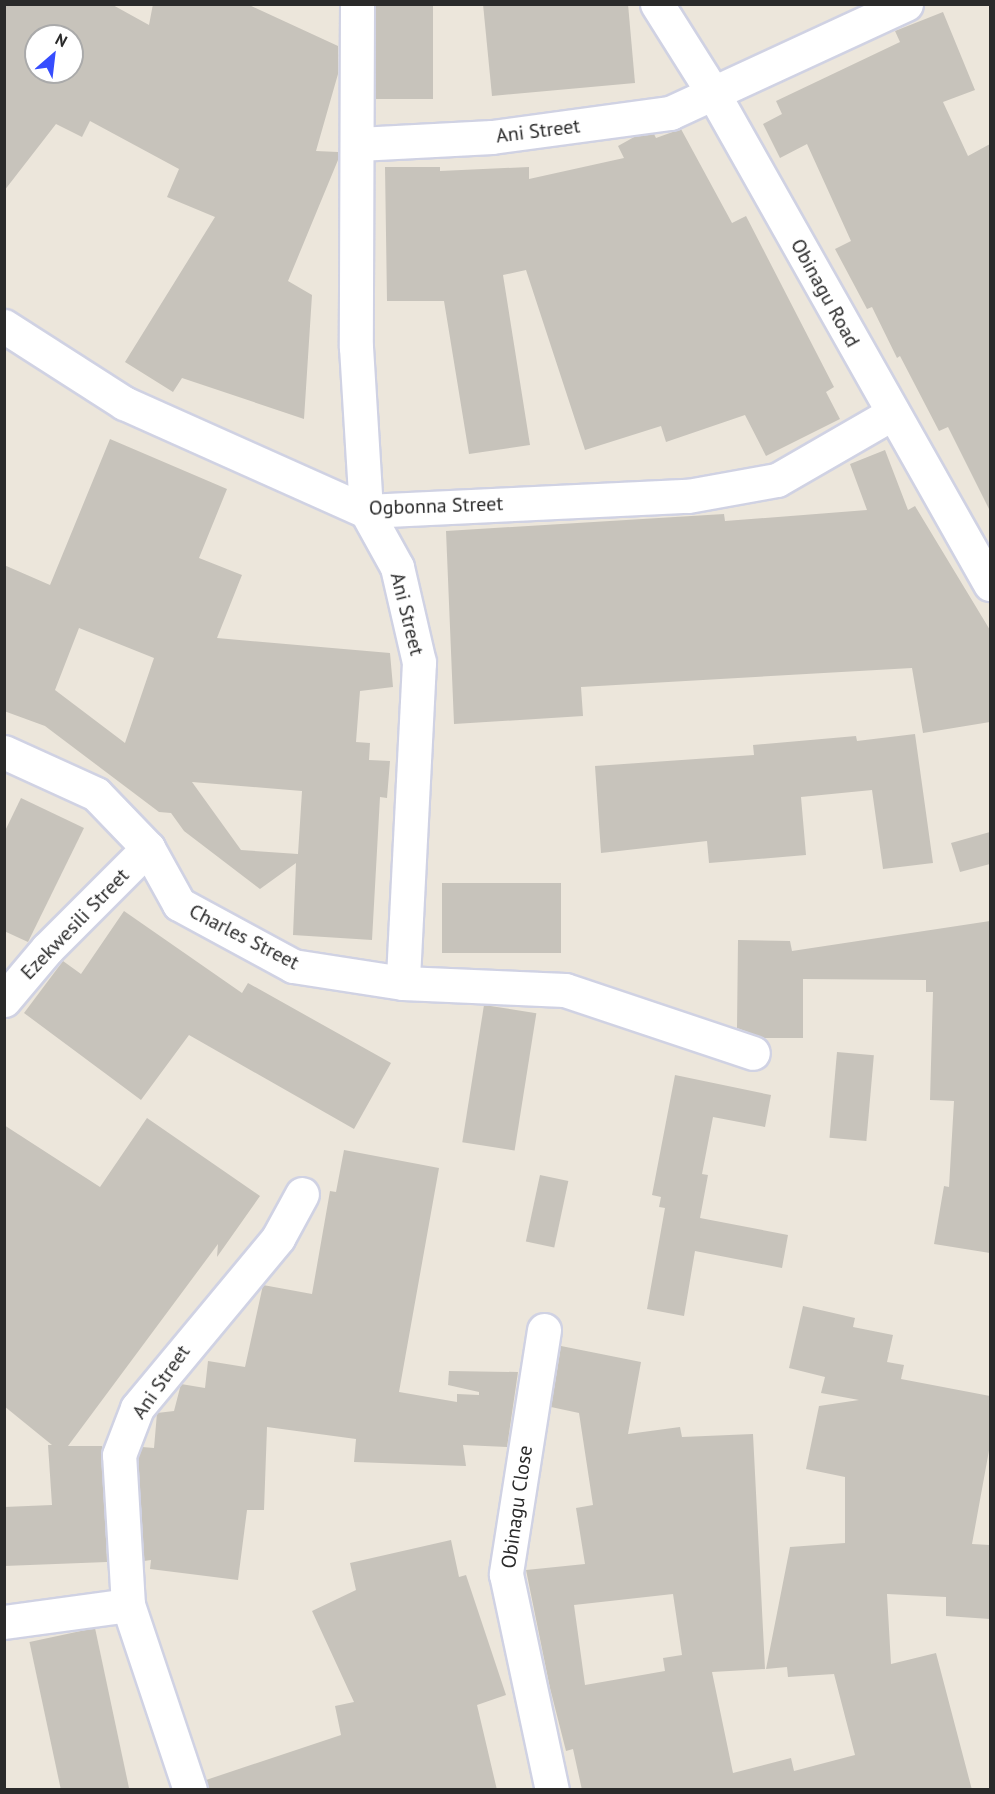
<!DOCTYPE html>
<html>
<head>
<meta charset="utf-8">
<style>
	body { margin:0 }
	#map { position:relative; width:995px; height:1794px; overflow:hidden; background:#ece6db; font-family:"PT Sans",sans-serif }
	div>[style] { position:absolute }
	.building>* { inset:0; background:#c7c3bb; transform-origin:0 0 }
	.roads { filter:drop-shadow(2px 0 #d0d2e3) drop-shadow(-2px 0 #d0d2e3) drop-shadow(0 2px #d0d2e3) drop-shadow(0 -2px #d0d2e3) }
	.minor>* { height:33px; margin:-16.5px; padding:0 16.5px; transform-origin:16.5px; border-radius:16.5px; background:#fff }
	.tertiary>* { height:33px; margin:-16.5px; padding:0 16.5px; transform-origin:16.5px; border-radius:16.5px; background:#fff }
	span { translate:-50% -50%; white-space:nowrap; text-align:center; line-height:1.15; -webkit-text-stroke:4.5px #fff; paint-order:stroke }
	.street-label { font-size:20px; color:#2a2a2a }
	.frame { position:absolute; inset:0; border:6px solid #2a2a2a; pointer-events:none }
	.north { position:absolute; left:24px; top:24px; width:60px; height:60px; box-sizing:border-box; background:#fff; border:2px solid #aaa; border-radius:50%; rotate:28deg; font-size:16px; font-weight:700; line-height:24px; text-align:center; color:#2a2a2a }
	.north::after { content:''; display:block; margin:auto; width:21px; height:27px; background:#364dfe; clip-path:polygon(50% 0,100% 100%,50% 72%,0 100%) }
</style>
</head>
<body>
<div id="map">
	<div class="building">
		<i style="clip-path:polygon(evenodd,4px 4px,111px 4px,149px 25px,153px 4px,247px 4px,338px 46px,338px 74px,316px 151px,338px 152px,338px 160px,288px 281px,312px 295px,304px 419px,182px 378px,173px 392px,125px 362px,215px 217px,167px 197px,179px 169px,90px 121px,82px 137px,56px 124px,4px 191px,4px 4px,36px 36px,72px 36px,72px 72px,36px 72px,36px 36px)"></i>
		<i style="left:376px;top:4px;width:57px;height:95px"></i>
		<i style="clip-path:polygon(483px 4px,628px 4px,635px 83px,492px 96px)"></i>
		<i style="clip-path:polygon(943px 12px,975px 90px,943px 102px,968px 156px,990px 144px,990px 511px,948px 427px,939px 431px,900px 356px,897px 358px,872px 307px,867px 309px,835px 249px,851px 241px,807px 144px,780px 158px,763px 124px,782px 114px,776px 101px,900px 42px,895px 31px)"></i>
		<i style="clip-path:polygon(681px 129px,732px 223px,746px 216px,834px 387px,826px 392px,840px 419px,766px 456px,745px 415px,666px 442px,661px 426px,585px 450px,526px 270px,503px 275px,530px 445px,469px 454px,444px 301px,387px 301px,385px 167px,440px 167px,440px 171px,529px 167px,529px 179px,624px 158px,618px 146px,636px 136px,654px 134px,656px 138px)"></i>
		<i style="clip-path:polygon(evenodd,110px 439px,227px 489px,199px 558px,242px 575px,217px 638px,390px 653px,393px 687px,360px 691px,356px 742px,370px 743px,369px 760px,390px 761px,387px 798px,380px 797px,372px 940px,293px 935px,296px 863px,260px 889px,184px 831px,171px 813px,159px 812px,45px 726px,4px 711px,4px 565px,50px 585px,110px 439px,79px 628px,154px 658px,125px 743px,55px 690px,79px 628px,110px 439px,192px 782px,302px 791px,298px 854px,241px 850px,192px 782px)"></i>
		<i style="clip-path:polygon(885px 450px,908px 510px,915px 506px,990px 630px,990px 722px,923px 733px,912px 668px,581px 687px,583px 716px,454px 724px,446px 531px,724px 514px,725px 521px,867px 510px,850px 464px)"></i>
		<i style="clip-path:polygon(915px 734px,933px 863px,883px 869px,872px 790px,801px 797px,806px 855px,709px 863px,707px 841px,601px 853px,595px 766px,754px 755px,753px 745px,856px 736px,857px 741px)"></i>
		<i style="clip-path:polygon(21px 798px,84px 828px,28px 942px,4px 931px,4px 833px)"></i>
		<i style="clip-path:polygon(990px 832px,990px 864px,960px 872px,951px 843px)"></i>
		<i style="left:442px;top:883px;width:119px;height:70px"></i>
		<i style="clip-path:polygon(124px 911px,242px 993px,248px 983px,391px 1063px,354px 1129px,189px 1035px,141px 1100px,24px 1013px,63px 961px,81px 974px)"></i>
		<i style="clip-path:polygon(990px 921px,990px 1253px,934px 1244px,944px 1186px,949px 1187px,954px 1101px,930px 1100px,933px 992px,926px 992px,926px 980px,803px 979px,803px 1038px,764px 1038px,737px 1028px,738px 940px,790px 941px,792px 951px)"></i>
		<i style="left:484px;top:1005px;width:53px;height:139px;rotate:9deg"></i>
		<i style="left:837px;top:1052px;width:37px;height:86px;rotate:5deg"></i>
		<i style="clip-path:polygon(675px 1075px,771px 1095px,765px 1127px,713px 1117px,702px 1174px,708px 1175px,700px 1218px,788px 1235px,782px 1268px,695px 1251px,684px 1316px,647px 1309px,665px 1208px,659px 1207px,661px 1197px,652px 1195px)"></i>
		<i style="clip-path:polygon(147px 1118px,260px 1196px,217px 1257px,218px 1244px,68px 1446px,102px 1446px,107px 1562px,4px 1566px,4px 1507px,52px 1505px,48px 1445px,52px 1445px,4px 1406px,4px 1125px,100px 1187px)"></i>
		<i style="clip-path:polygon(344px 1150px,439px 1168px,399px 1392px,457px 1402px,457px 1394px,479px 1395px,479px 1392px,448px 1385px,449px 1371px,518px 1372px,507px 1447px,463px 1445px,466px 1466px,354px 1462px,356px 1439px,267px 1427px,264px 1510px,247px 1510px,238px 1580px,150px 1569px,151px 1560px,144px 1561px,138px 1458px,142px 1447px,154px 1448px,157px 1413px,174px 1411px,181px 1384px,205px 1388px,208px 1361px,245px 1367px,263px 1285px,312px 1294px,330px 1191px,336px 1192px)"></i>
		<i style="left:540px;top:1175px;width:29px;height:68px;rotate:12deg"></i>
		<i style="clip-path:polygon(evenodd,803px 1306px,855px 1318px,853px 1327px,893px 1335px,887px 1362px,904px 1365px,901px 1379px,990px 1396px,990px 1445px,972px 1544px,990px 1545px,990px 1619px,946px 1616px,946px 1597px,887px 1594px,891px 1664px,936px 1653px,972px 1790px,582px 1790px,573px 1749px,566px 1751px,550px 1688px,526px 1570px,585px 1564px,576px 1508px,593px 1505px,579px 1413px,551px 1407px,561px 1346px,641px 1362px,628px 1434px,680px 1427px,682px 1437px,753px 1434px,765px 1669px,712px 1672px,733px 1773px,791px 1758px,794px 1771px,855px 1755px,834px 1674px,788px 1677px,787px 1667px,766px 1669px,790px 1547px,845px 1543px,845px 1477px,806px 1469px,819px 1406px,859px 1400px,821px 1393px,825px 1377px,789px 1368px,803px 1306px,673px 1594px,682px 1655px,663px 1658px,665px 1671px,585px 1685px,574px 1605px,673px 1594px)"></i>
		<i style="clip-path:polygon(451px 1540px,459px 1577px,466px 1575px,506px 1695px,477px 1705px,497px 1790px,208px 1790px,206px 1780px,341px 1735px,335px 1706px,354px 1702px,312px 1611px,356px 1590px,350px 1563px)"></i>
		<i style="left:95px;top:1628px;width:165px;height:67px;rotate:78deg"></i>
	</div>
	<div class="roads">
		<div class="minor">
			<i style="left:357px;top:4px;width:343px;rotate:90.2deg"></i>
			<i style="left:356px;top:347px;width:164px;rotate:86.5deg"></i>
			<i style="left:366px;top:511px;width:64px;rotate:61deg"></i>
			<i style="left:397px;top:567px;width:98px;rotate:77deg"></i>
			<i style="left:419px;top:662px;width:321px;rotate:92.9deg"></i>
			<i style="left:358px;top:144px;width:134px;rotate:-3deg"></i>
			<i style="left:492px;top:137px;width:180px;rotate:-7.7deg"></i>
			<i style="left:670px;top:113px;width:260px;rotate:-24.8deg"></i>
			<i style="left:4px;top:326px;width:143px;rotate:32.7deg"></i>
			<i style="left:124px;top:403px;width:265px;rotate:24.1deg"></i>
			<i style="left:366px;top:511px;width:322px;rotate:-2.7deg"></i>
			<i style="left:688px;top:496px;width:90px;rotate:-10.2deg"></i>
			<i style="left:777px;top:480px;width:134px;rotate:-30deg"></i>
			<i style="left:4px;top:752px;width:101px;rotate:24.5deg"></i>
			<i style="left:96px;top:794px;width:75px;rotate:46.1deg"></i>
			<i style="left:148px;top:848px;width:64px;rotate:61deg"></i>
			<i style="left:179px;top:904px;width:130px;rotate:28.5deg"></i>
			<i style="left:293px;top:966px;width:111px;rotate:8.8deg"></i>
			<i style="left:403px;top:983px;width:162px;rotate:2.5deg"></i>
			<i style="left:565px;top:990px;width:198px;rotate:18.5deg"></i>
			<i style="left:4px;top:1000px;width:67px;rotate:-49.9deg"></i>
			<i style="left:47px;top:949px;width:143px;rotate:-45deg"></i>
			<i style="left:544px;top:1330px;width:247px;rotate:98.9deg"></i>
			<i style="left:506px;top:1574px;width:221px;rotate:78deg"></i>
			<i style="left:4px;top:1622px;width:125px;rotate:-7.8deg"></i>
			<i style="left:190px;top:1790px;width:195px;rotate:-108.5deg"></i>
			<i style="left:128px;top:1605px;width:150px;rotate:-93.4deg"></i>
			<i style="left:119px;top:1455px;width:50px;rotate:-69deg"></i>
			<i style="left:137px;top:1408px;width:221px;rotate:-50.3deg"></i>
			<i style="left:278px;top:1238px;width:50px;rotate:-61.4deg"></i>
		</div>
		<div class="tertiary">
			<i style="left:657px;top:4px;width:105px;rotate:57.8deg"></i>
			<i style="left:713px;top:93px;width:564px;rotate:60.57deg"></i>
		</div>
	</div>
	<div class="street-label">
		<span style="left:538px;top:131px;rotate:-7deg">Ani Street</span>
		<span style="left:825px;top:293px;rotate:61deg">Obinagu Road</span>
		<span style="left:436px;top:506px;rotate:-2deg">Ogbonna Street</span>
		<span style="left:407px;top:614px;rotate:76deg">Ani Street</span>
		<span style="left:75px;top:924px;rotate:-46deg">Ezekwesili Street</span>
		<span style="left:244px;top:937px;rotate:27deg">Charles Street</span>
		<span style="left:161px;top:1382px;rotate:-55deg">Ani Street</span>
		<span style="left:517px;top:1507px;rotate:-82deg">Obinagu Close</span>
	</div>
	<div class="frame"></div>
	<div class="north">N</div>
</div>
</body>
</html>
